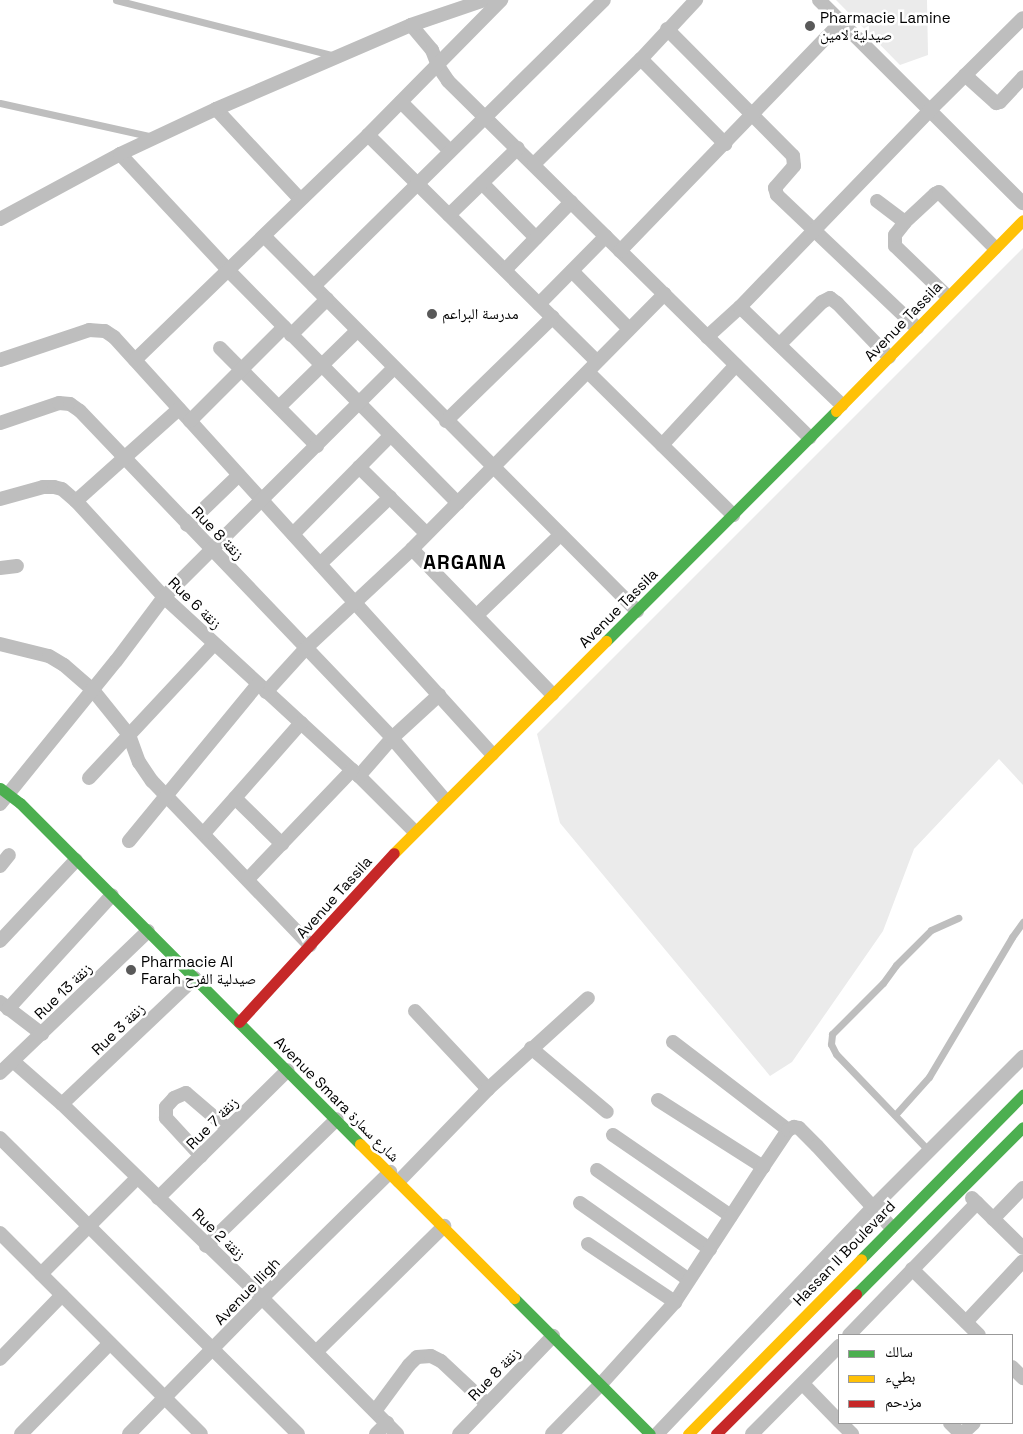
<!DOCTYPE html>
<html>
<head>
<meta charset="utf-8">
<style>
	body { margin:0 }
	#map { position:relative; width:1023px; height:1434px; overflow:hidden; background:#fff; font-family:"Space Grotesk","Noto Naskh Arabic",sans-serif }
	div>[style] { position:absolute }
	.green>* { inset:0; background:#ebebeb }
	.lane>* { height:7px; margin:-3.5px; padding:0 3.5px; transform-origin:3.5px; border-radius:3.5px; background:#bebebe }
	.street>* { height:14px; margin:-7px; padding:0 7px; transform-origin:7px; border-radius:7px; background:#bebebe }
	.fast>* { height:11px; margin:-5.5px; padding:0 5.5px; transform-origin:5.5px; border-radius:5.5px; background:#4caf50 }
	.slow>* { height:11px; margin:-5.5px; padding:0 5.5px; transform-origin:5.5px; border-radius:5.5px; background:#ffc107 }
	.jam>* { height:11px; margin:-5.5px; padding:0 5.5px; transform-origin:5.5px; border-radius:5.5px; background:#c62828 }
	.dots>* { width:14px; height:14px; translate:-50% -50%; box-sizing:border-box; border:2px solid #fff; border-radius:50% }
	span { translate:-50% -50%; white-space:nowrap; text-align:center; line-height:1.15; -webkit-text-stroke:5px #fff; paint-order:stroke }
	.poi-label { font-size:15px; color:#000 }
	.left { translate:0 -50%; text-align:left }
	.street-label { font-size:15px; color:#000 }
	.district-label { font-size:20px; color:#000; font-weight:700; letter-spacing:1px }
	.legend { position:absolute; left:838px; top:1334px; width:175px; height:90px; box-sizing:border-box; background:#fff; border:1px solid #999; margin:0; padding:6px 9px; list-style:none; font-size:15px; color:#000 }
	.legend li { display:flex; align-items:center; gap:10px; height:25px }
	.legend b { width:25px; border:1px solid #999 }
</style>
</head>
<body>
<div id="map">
	<div class="green">
		<i style="clip-path:polygon(836px 0,927px 0,928px 55px,900px 65px)"></i>
		<i style="clip-path:polygon(1023px 248px,1023px 785px,999px 759px,914px 849px,883px 931px,792px 1062px,770px 1076px,560px 823px,537px 734px)"></i>
	</div>
	<div class="lane">
		<i style="left:116px;top:0;width:226px;rotate:14.3deg"></i>
		<i style="left:0;top:103px;width:157px;rotate:12.5deg"></i>
		<i style="left:895px;top:1115px;width:51px;rotate:-48.2deg"></i>
		<i style="left:929px;top:1077px;width:163px;rotate:-59.3deg"></i>
		<i style="left:1012px;top:937px;width:19px;rotate:-54deg"></i>
		<i style="left:929px;top:1151px;width:134px;rotate:-133.8deg"></i>
		<i style="left:836px;top:1054px;width:11px;rotate:-117deg"></i>
		<i style="left:831px;top:1044px;width:10px;rotate:-84deg"></i>
		<i style="left:832px;top:1034px;width:72px;rotate:-45deg"></i>
		<i style="left:883px;top:983px;width:22px;rotate:-54deg"></i>
		<i style="left:896px;top:965px;width:49px;rotate:-45deg"></i>
		<i style="left:931px;top:930px;width:30px;rotate:-24deg"></i>
	</div>
	<div class="street">
		<i style="left:819px;top:0;width:288px;rotate:44.9deg"></i>
		<i style="left:411px;top:25px;width:33px;rotate:50deg"></i>
		<i style="left:432px;top:50px;width:17px;rotate:69deg"></i>
		<i style="left:438px;top:66px;width:18px;rotate:56deg"></i>
		<i style="left:448px;top:81px;width:508px;rotate:44.6deg"></i>
		<i style="left:667px;top:29px;width:179px;rotate:45.2deg"></i>
		<i style="left:793px;top:156px;width:10px;rotate:84deg"></i>
		<i style="left:794px;top:166px;width:29px;rotate:131deg"></i>
		<i style="left:775px;top:188px;width:7px;rotate:74deg"></i>
		<i style="left:777px;top:195px;width:193px;rotate:43.5deg"></i>
		<i style="left:641px;top:59px;width:120px;rotate:45.3deg"></i>
		<i style="left:965px;top:75px;width:42px;rotate:42.1deg"></i>
		<i style="left:996px;top:103px;width:4px;rotate:-14deg"></i>
		<i style="left:1000px;top:102px;width:34px;rotate:-47deg"></i>
		<i style="left:401px;top:102px;width:69px;rotate:45deg"></i>
		<i style="left:216px;top:109px;width:123px;rotate:47deg"></i>
		<i style="left:368px;top:135px;width:322px;rotate:44.7deg"></i>
		<i style="left:120px;top:154px;width:160px;rotate:47deg"></i>
		<i style="left:229px;top:271px;width:326px;rotate:45.4deg"></i>
		<i style="left:534px;top:164px;width:150px;rotate:-44.5deg"></i>
		<i style="left:641px;top:59px;width:81px;rotate:-47deg"></i>
		<i style="left:482px;top:183px;width:77px;rotate:45.5deg"></i>
		<i style="left:877px;top:201px;width:35px;rotate:37deg"></i>
		<i style="left:449px;top:215px;width:96px;rotate:-44.2deg"></i>
		<i style="left:0;top:219px;width:136px;rotate:-28.4deg"></i>
		<i style="left:120px;top:154px;width:106px;rotate:-25.1deg"></i>
		<i style="left:216px;top:109px;width:212px;rotate:-23.3deg"></i>
		<i style="left:411px;top:25px;width:78px;rotate:-18.7deg"></i>
		<i style="left:264px;top:236px;width:529px;rotate:45.15deg"></i>
		<i style="left:620px;top:251px;width:318px;rotate:-46deg"></i>
		<i style="left:505px;top:270px;width:95px;rotate:-45.9deg"></i>
		<i style="left:572px;top:271px;width:81px;rotate:45.5deg"></i>
		<i style="left:314px;top:286px;width:407px;rotate:-44.6deg"></i>
		<i style="left:947px;top:296px;width:72px;rotate:-136.1deg"></i>
		<i style="left:895px;top:246px;width:11px;rotate:-90deg"></i>
		<i style="left:895px;top:235px;width:16px;rotate:-52deg"></i>
		<i style="left:905px;top:222px;width:41px;rotate:-43deg"></i>
		<i style="left:935px;top:194px;width:4px;rotate:-27deg"></i>
		<i style="left:939px;top:192px;width:79px;rotate:45deg"></i>
		<i style="left:539px;top:304px;width:95px;rotate:-45.4deg"></i>
		<i style="left:740px;top:307px;width:141px;rotate:43.9deg"></i>
		<i style="left:291px;top:335px;width:51px;rotate:-45deg"></i>
		<i style="left:707px;top:337px;width:45px;rotate:-42.3deg"></i>
		<i style="left:740px;top:307px;width:275px;rotate:-46deg"></i>
		<i style="left:931px;top:109px;width:129px;rotate:-44.7deg"></i>
		<i style="left:780px;top:344px;width:59px;rotate:-45deg"></i>
		<i style="left:822px;top:302px;width:9px;rotate:-27deg"></i>
		<i style="left:830px;top:298px;width:9px;rotate:36deg"></i>
		<i style="left:837px;top:303px;width:75px;rotate:46.1deg"></i>
		<i style="left:220px;top:348px;width:138px;rotate:45.3deg"></i>
		<i style="left:0;top:360px;width:94px;rotate:-18.6deg"></i>
		<i style="left:89px;top:330px;width:16px;rotate:4deg"></i>
		<i style="left:105px;top:331px;width:11px;rotate:34deg"></i>
		<i style="left:114px;top:337px;width:563px;rotate:47.81deg"></i>
		<i style="left:135px;top:360px;width:324px;rotate:-44deg"></i>
		<i style="left:368px;top:135px;width:190px;rotate:-45.4deg"></i>
		<i style="left:588px;top:372px;width:204px;rotate:44.6deg"></i>
		<i style="left:279px;top:407px;width:109px;rotate:-44.3deg"></i>
		<i style="left:190px;top:421px;width:133px;rotate:-45deg"></i>
		<i style="left:446px;top:421px;width:149px;rotate:-44.2deg"></i>
		<i style="left:0;top:423px;width:62px;rotate:-18.7deg"></i>
		<i style="left:59px;top:403px;width:11px;rotate:5deg"></i>
		<i style="left:70px;top:404px;width:12px;rotate:35deg"></i>
		<i style="left:80px;top:411px;width:452px;rotate:46.3deg"></i>
		<i style="left:392px;top:738px;width:82px;rotate:49.5deg"></i>
		<i style="left:662px;top:445px;width:109px;rotate:-47.2deg"></i>
		<i style="left:359px;top:467px;width:95px;rotate:44.6deg"></i>
		<i style="left:0;top:499px;width:45px;rotate:-15.6deg"></i>
		<i style="left:43px;top:487px;width:11px"></i>
		<i style="left:54px;top:487px;width:8px;rotate:14deg"></i>
		<i style="left:62px;top:489px;width:18px;rotate:41deg"></i>
		<i style="left:76px;top:501px;width:130px;rotate:47.5deg"></i>
		<i style="left:164px;top:597px;width:265px;rotate:42.6deg"></i>
		<i style="left:359px;top:776px;width:78px;rotate:45deg"></i>
		<i style="left:76px;top:501px;width:138px;rotate:-41.8deg"></i>
		<i style="left:187px;top:525px;width:72px;rotate:-43.9deg"></i>
		<i style="left:293px;top:534px;width:138px;rotate:-45.3deg"></i>
		<i style="left:412px;top:549px;width:202px;rotate:46deg"></i>
		<i style="left:320px;top:564px;width:97px;rotate:-43.7deg"></i>
		<i style="left:0;top:568px;width:17px;rotate:-7deg"></i>
		<i style="left:477px;top:615px;width:115px;rotate:-43.9deg"></i>
		<i style="left:0;top:644px;width:50px;rotate:13.8deg"></i>
		<i style="left:49px;top:656px;width:17px;rotate:31deg"></i>
		<i style="left:64px;top:665px;width:37px;rotate:41deg"></i>
		<i style="left:92px;top:689px;width:59px;rotate:51.2deg"></i>
		<i style="left:129px;top:735px;width:29px;rotate:70deg"></i>
		<i style="left:139px;top:762px;width:23px;rotate:56deg"></i>
		<i style="left:152px;top:781px;width:228px;rotate:46.1deg"></i>
		<i style="left:266px;top:692px;width:59px;rotate:-47.7deg"></i>
		<i style="left:306px;top:648px;width:145px;rotate:-43deg"></i>
		<i style="left:412px;top:549px;width:359px;rotate:-45.3deg"></i>
		<i style="left:359px;top:776px;width:50px;rotate:-49deg"></i>
		<i style="left:392px;top:738px;width:64px;rotate:-42.5deg"></i>
		<i style="left:89px;top:778px;width:183px;rotate:-47deg"></i>
		<i style="left:235px;top:798px;width:66px;rotate:44.4deg"></i>
		<i style="left:0;top:804px;width:184px;rotate:-51deg"></i>
		<i style="left:116px;top:661px;width:80px;rotate:-53.1deg"></i>
		<i style="left:164px;top:597px;width:325px;rotate:-44.9deg"></i>
		<i style="left:204px;top:833px;width:147px;rotate:-48.6deg"></i>
		<i style="left:129px;top:841px;width:203px;rotate:-50.6deg"></i>
		<i style="left:0;top:866px;width:14px;rotate:-51deg"></i>
		<i style="left:248px;top:879px;width:151px;rotate:-46.3deg"></i>
		<i style="left:0;top:941px;width:111px;rotate:-46.8deg"></i>
		<i style="left:0;top:1002px;width:53px;rotate:37.3deg"></i>
		<i style="left:8px;top:1009px;width:154px;rotate:-47.6deg"></i>
		<i style="left:415px;top:1011px;width:107px;rotate:46.9deg"></i>
		<i style="left:673px;top:1042px;width:145px;rotate:37.4deg"></i>
		<i style="left:531px;top:1048px;width:99px;rotate:40.1deg"></i>
		<i style="left:14px;top:1062px;width:64px;rotate:41.2deg"></i>
		<i style="left:62px;top:1104px;width:279px;rotate:44.1deg"></i>
		<i style="left:262px;top:1298px;width:192px;rotate:45.2deg"></i>
		<i style="left:0;top:1073px;width:205px;rotate:-43.8deg"></i>
		<i style="left:658px;top:1100px;width:125px;rotate:32.5deg"></i>
		<i style="left:62px;top:1104px;width:183px;rotate:-43.5deg"></i>
		<i style="left:613px;top:1135px;width:143px;rotate:34.5deg"></i>
		<i style="left:0;top:1138px;width:420px;rotate:44.8deg"></i>
		<i style="left:201px;top:1156px;width:52px;rotate:-132.6deg"></i>
		<i style="left:166px;top:1118px;width:11px;rotate:-90deg"></i>
		<i style="left:166px;top:1107px;width:12px;rotate:-48deg"></i>
		<i style="left:174px;top:1098px;width:13px;rotate:-23deg"></i>
		<i style="left:186px;top:1093px;width:55px;rotate:40.6deg"></i>
		<i style="left:597px;top:1170px;width:138px;rotate:35deg"></i>
		<i style="left:399px;top:1181px;width:128px;rotate:-45.9deg"></i>
		<i style="left:488px;top:1089px;width:135px;rotate:-42.3deg"></i>
		<i style="left:158px;top:1198px;width:182px;rotate:-44.6deg"></i>
		<i style="left:972px;top:1198px;width:71px;rotate:44.4deg"></i>
		<i style="left:580px;top:1203px;width:133px;rotate:35.2deg"></i>
		<i style="left:993px;top:1219px;width:43px;rotate:-45.9deg"></i>
		<i style="left:0;top:1233px;width:284px;rotate:45deg"></i>
		<i style="left:588px;top:1244px;width:105px;rotate:33.7deg"></i>
		<i style="left:675px;top:1302px;width:161px;rotate:-56.9deg"></i>
		<i style="left:763px;top:1167px;width:45px;rotate:-56deg"></i>
		<i style="left:788px;top:1130px;width:7px;rotate:-27deg"></i>
		<i style="left:794px;top:1127px;width:5px;rotate:11deg"></i>
		<i style="left:799px;top:1128px;width:25px;rotate:45deg"></i>
		<i style="left:817px;top:1146px;width:110px;rotate:47.6deg"></i>
		<i style="left:206px;top:1246px;width:182px;rotate:-44.1deg"></i>
		<i style="left:912px;top:1269px;width:94px;rotate:44.6deg"></i>
		<i style="left:41px;top:1274px;width:136px;rotate:-45deg"></i>
		<i style="left:966px;top:1322px;width:83px;rotate:-46.9deg"></i>
		<i style="left:849px;top:1335px;width:184px;rotate:-45.9deg"></i>
		<i style="left:316px;top:1352px;width:180px;rotate:-44.5deg"></i>
		<i style="left:0;top:1359px;width:89px;rotate:-45.9deg"></i>
		<i style="left:1012px;top:1367px;width:16px;rotate:45deg"></i>
		<i style="left:803px;top:1384px;width:52px;rotate:45.8deg"></i>
		<i style="left:375px;top:1411px;width:57px;rotate:-53.5deg"></i>
		<i style="left:409px;top:1365px;width:11px;rotate:-45deg"></i>
		<i style="left:417px;top:1357px;width:14px;rotate:-4deg"></i>
		<i style="left:431px;top:1356px;width:11px;rotate:27deg"></i>
		<i style="left:441px;top:1361px;width:63px;rotate:43.1deg"></i>
		<i style="left:841px;top:1423px;width:16px;rotate:45deg"></i>
		<i style="left:950px;top:1423px;width:16px;rotate:45deg"></i>
		<i style="left:21px;top:1434px;width:127px;rotate:-45.6deg"></i>
		<i style="left:129px;top:1434px;width:190px;rotate:-45.6deg"></i>
		<i style="left:262px;top:1298px;width:180px;rotate:-44.5deg"></i>
		<i style="left:376px;top:1434px;width:16px;rotate:-45deg"></i>
		<i style="left:459px;top:1434px;width:136px;rotate:-46.2deg"></i>
		<i style="left:552px;top:1434px;width:70px;rotate:-45.6deg"></i>
		<i style="left:601px;top:1384px;width:110px;rotate:-47.9deg"></i>
		<i style="left:657px;top:1434px;width:312px;rotate:-46.4deg"></i>
		<i style="left:872px;top:1208px;width:214px;rotate:-45deg"></i>
		<i style="left:752px;top:1434px;width:124px;rotate:-45.3deg"></i>
		<i style="left:962px;top:1434px;width:16px;rotate:-43deg"></i>
	</div>
	<div class="fast">
		<i style="left:606px;top:641px;width:325px;rotate:-45deg"></i>
		<i style="left:0;top:788px;width:25px;rotate:37deg"></i>
		<i style="left:20px;top:803px;width:482px;rotate:45.1deg"></i>
		<i style="left:861px;top:1259px;width:231px;rotate:-45.4deg"></i>
		<i style="left:856px;top:1294px;width:236px;rotate:-45deg"></i>
		<i style="left:514px;top:1298px;width:192px;rotate:45deg"></i>
	</div>
	<div class="slow">
		<i style="left:836px;top:411px;width:267px;rotate:-45.6deg"></i>
		<i style="left:394px;top:853px;width:300px;rotate:-45deg"></i>
		<i style="left:360px;top:1144px;width:218px;rotate:45deg"></i>
		<i style="left:688px;top:1434px;width:246px;rotate:-45.3deg"></i>
	</div>
	<div class="jam">
		<i style="left:239px;top:1022px;width:229px;rotate:-47.5deg"></i>
		<i style="left:716px;top:1434px;width:198px;rotate:-45deg"></i>
	</div>
	<div class="dots">
		<i style="left:810px;top:26px;background:#595959"></i>
		<i style="left:432px;top:314px;background:#595959"></i>
		<i style="left:131px;top:970px;background:#595959"></i>
	</div>
	<div class="poi-label">
		<span class="left" style="left:820px;top:26px">Pharmacie Lamine<br>صيدلية لامين</span>
		<span class="left" style="left:442px;top:314px">مدرسة البراعم</span>
		<span class="left" style="left:141px;top:970px">Pharmacie Al<br>Farah صيدلية الفرح</span>
	</div>
	<div class="street-label">
		<span style="left:903px;top:321px;rotate:-46deg">Avenue Tassila</span>
		<span style="left:218px;top:533px;rotate:46deg">Rue 8 زنقة</span>
		<span style="left:195px;top:603px;rotate:44deg">Rue 6 زنقة</span>
		<span style="left:618px;top:608px;rotate:-45deg">Avenue Tassila</span>
		<span style="left:334px;top:897px;rotate:-48deg">Avenue Tassila</span>
		<span style="left:63px;top:991px;rotate:-44deg">Rue 13 زنقة</span>
		<span style="left:118px;top:1029px;rotate:-44deg">Rue 3 زنقة</span>
		<span style="left:337px;top:1099px;rotate:45deg">Avenue Smara شارع سمارة</span>
		<span style="left:212px;top:1123px;rotate:-45deg">Rue 7 زنقة</span>
		<span style="left:219px;top:1234px;rotate:44deg">Rue 2 زنقة</span>
		<span style="left:844px;top:1253px;rotate:-46deg">Hassan II Boulevard</span>
		<span style="left:247px;top:1291px;rotate:-46deg">Avenue Iligh</span>
		<span style="left:494px;top:1374px;rotate:-46deg">Rue 8 زنقة</span>
	</div>
	<div class="district-label">
		<span style="left:465px;top:562px">ARGANA</span>
	</div>
	<ul class="legend">
	<li><b style="height:6px;background:#4caf50"></b>سالك</li>
	<li><b style="height:6px;background:#ffc107"></b>بطيء</li>
	<li><b style="height:6px;background:#c62828"></b>مزدحم</li>
	</ul>
</div>
</body>
</html>
